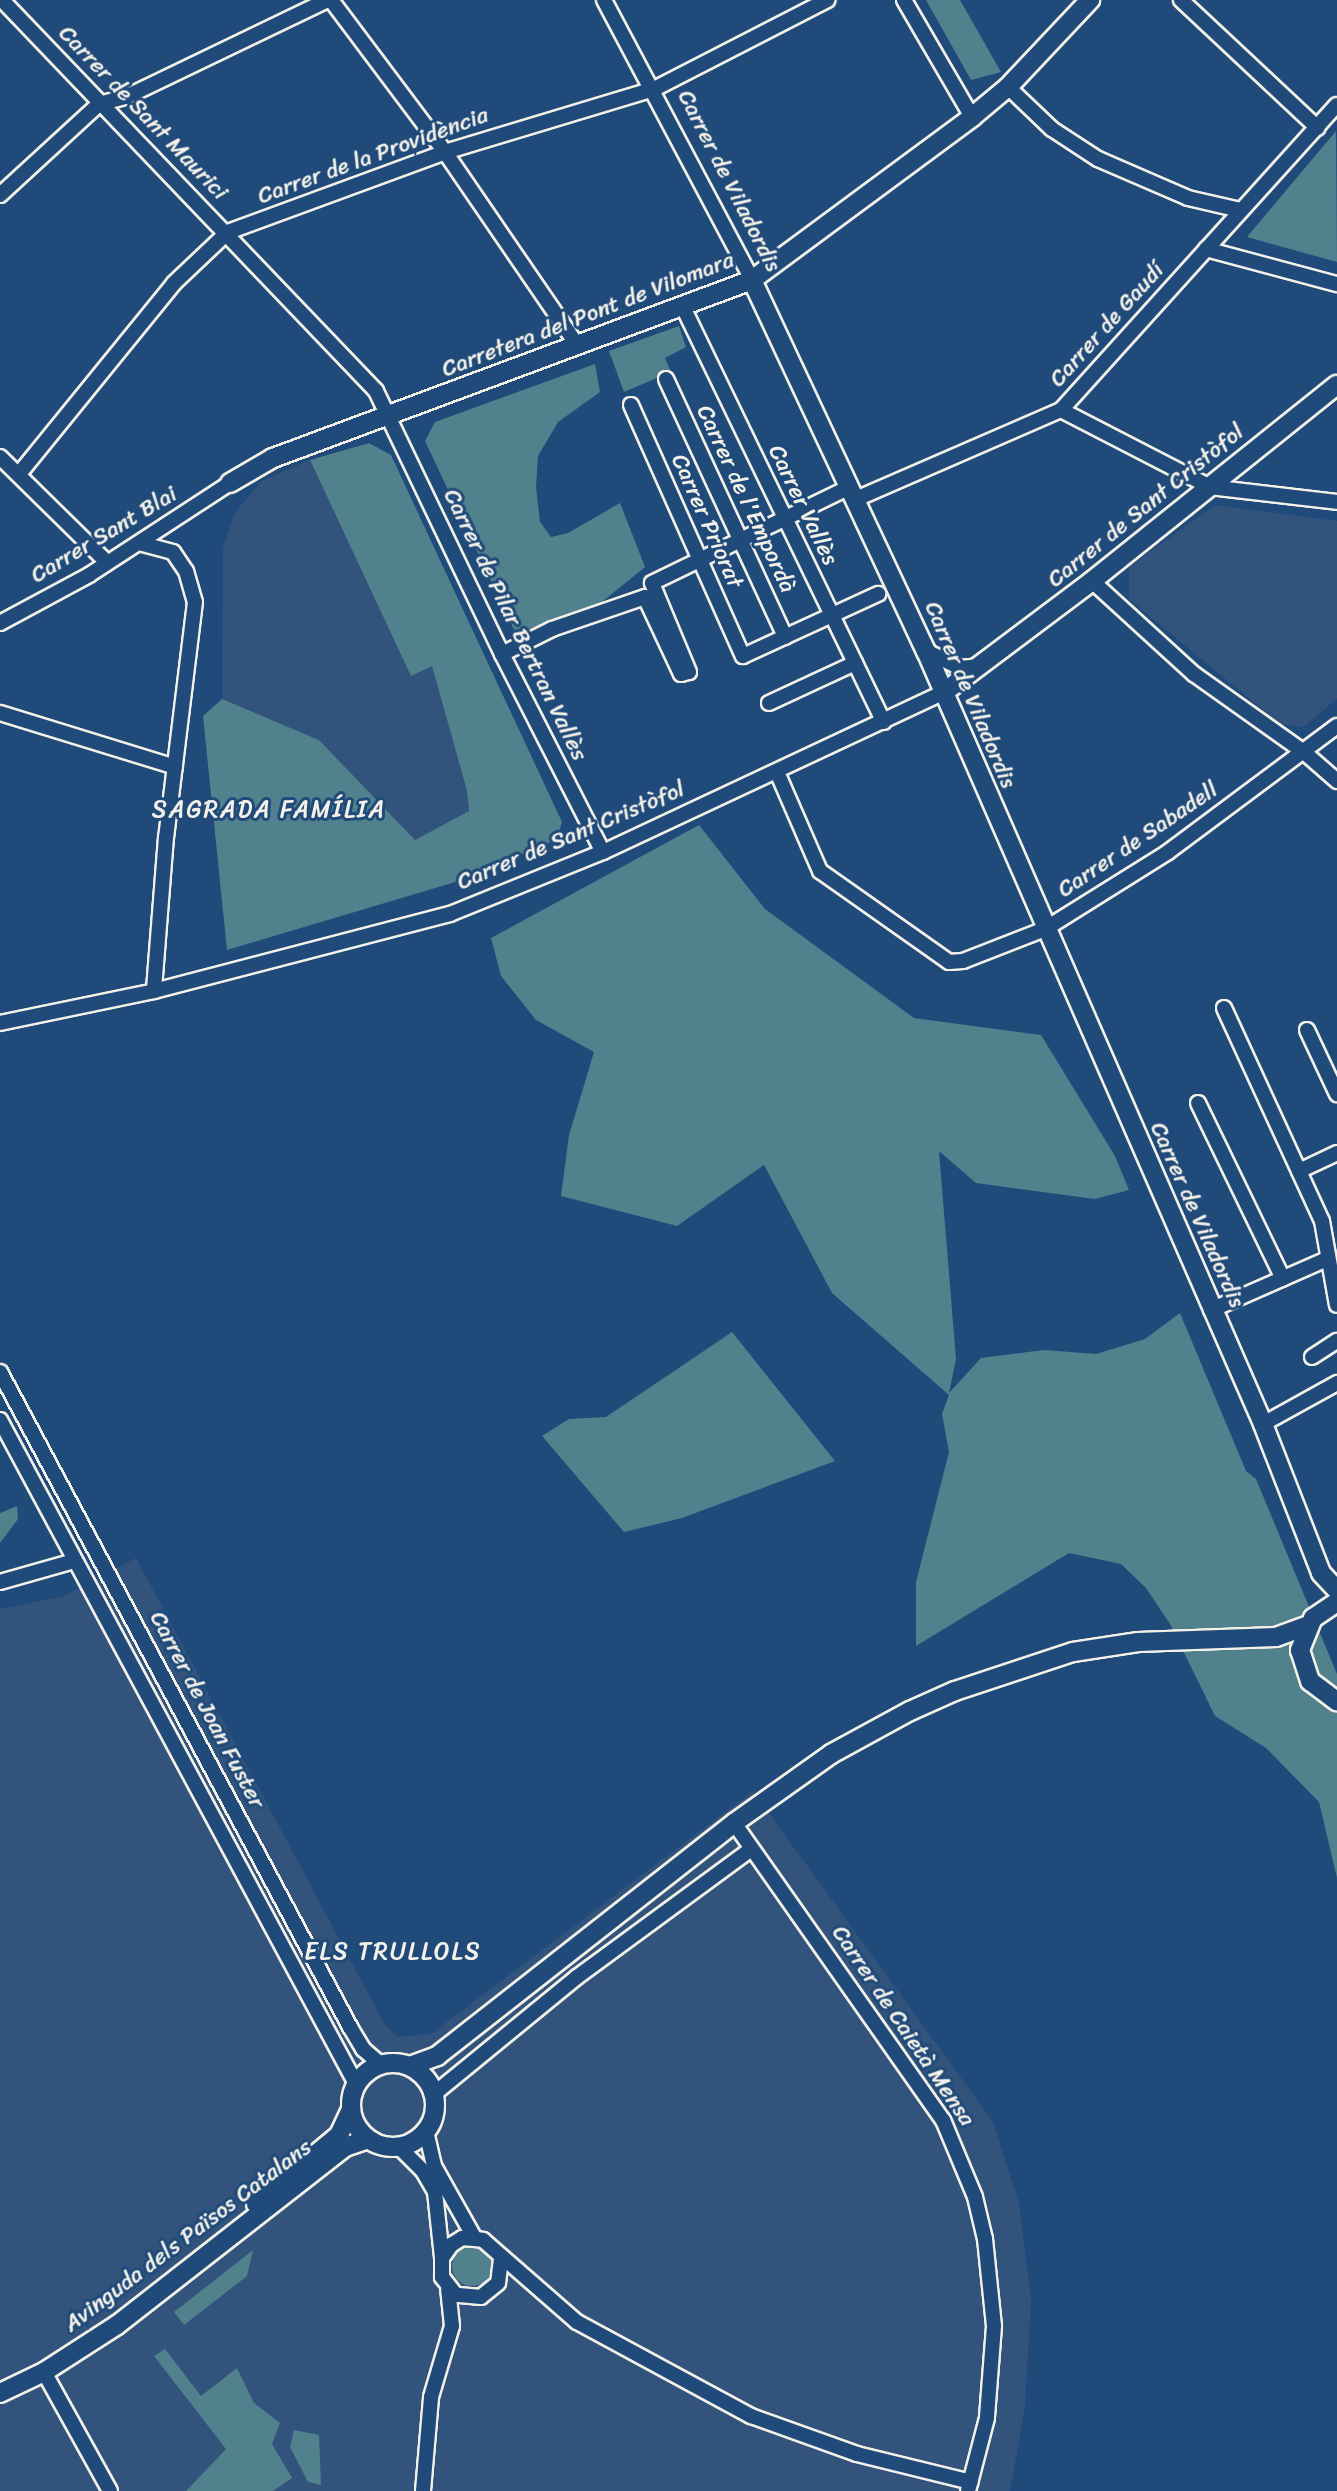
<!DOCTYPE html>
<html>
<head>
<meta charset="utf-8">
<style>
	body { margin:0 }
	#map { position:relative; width:1337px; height:2491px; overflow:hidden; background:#1f4a7a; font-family:Sriracha,sans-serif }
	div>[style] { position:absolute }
	.built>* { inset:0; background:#32547c }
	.green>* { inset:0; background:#50818c }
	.round { border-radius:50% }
	.roads { filter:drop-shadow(2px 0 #f4f1e8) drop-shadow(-2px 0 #f4f1e8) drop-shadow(0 2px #f4f1e8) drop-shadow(0 -2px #f4f1e8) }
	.minor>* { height:14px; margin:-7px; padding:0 7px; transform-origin:7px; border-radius:7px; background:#1f4a7a }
	.tertiary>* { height:18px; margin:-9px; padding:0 9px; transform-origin:9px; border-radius:9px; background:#1f4a7a }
	.tertiary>.ring { margin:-9px; padding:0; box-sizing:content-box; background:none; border:18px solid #1f4a7a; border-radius:50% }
	span { translate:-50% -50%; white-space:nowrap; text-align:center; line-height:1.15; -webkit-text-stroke:6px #1f4a7a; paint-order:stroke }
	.street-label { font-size:23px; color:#f4f1e8 }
	.neighbourhood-label { font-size:24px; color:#f4f1e8; letter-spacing:2px }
</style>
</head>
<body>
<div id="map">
	<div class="built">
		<i style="clip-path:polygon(310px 460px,411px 675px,432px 665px,467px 791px,469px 812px,415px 840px,319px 740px,222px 699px,223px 548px,235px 512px,262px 481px)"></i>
		<i style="clip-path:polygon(1215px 505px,1337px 521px,1337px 699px,1303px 727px,1280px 724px,1129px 599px,1129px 567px)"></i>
		<i style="clip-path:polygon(136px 1558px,385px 2025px,398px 2037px,431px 2034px,753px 1791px,993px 2122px,1019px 2203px,1031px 2299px,1025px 2407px,1010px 2491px,0 2491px,0 1609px,64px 1596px)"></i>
	</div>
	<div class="green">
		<i style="clip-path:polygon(926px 0,960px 0,1001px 72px,971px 80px)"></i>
		<i style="clip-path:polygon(1336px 131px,1337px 262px,1247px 237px)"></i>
		<i style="clip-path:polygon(679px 326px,686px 347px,665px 358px,671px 372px,624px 392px,609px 351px)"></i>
		<i style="clip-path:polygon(595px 364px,600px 392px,558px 422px,538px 456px,536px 487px,540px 522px,551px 537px,568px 533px,620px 503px,645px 567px,602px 602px,516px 634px,425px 441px,435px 422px)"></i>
		<i style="clip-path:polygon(369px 443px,391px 455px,562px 822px,557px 839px,462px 880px,227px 950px,203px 716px,222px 699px,319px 740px,415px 840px,469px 811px,467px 791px,432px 666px,411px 676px,310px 460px)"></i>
		<i style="clip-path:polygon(699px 825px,765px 909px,914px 1018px,1041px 1035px,1115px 1156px,1129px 1190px,1095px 1199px,976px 1183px,939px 1151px,956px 1359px,949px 1393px,981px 1358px,1044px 1350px,1096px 1354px,1145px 1339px,1180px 1313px,1246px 1471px,1256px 1479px,1337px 1674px,1337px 1878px,1319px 1802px,1266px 1748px,1215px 1716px,1170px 1624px,1146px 1588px,1121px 1564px,1069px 1553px,916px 1646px,916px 1582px,949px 1452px,942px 1414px,949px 1395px,832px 1293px,764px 1165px,677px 1226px,561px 1196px,569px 1135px,594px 1052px,536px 1020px,501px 976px,491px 938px)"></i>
		<i style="clip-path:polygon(732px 1332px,835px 1461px,682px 1518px,624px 1532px,542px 1436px,569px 1419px,606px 1417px)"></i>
		<i style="clip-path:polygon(17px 1506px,18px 1519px,0 1543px,0 1513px)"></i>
		<i class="round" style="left:452px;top:2246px;width:40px;height:40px"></i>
		<i style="clip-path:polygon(253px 2250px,247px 2276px,184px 2325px,174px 2312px)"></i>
		<i style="clip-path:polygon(165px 2349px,201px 2396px,237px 2368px,254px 2403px,280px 2423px,272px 2444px,292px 2478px,273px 2491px,186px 2491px,226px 2449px,154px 2356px)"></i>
		<i style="clip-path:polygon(294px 2430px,319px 2435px,321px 2485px,308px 2482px,290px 2447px)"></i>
	</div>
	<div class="roads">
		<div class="minor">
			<i style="left:2px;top:0;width:541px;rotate:46.27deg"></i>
			<i style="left:376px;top:391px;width:292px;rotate:64.4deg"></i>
			<i style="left:502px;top:654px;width:222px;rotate:63deg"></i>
			<i style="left:331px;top:0;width:190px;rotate:53.1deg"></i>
			<i style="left:445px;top:152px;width:235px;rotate:55.6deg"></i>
			<i style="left:604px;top:0;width:317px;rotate:62.1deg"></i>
			<i style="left:904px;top:0;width:135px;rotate:59.8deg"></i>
			<i style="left:1181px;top:0;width:187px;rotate:43.1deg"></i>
			<i style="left:1008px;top:87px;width:61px;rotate:43.7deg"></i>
			<i style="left:1052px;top:129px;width:55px;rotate:33.1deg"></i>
			<i style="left:1098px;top:159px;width:98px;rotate:23.4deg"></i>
			<i style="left:1188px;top:198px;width:53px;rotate:13deg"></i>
			<i style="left:0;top:195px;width:134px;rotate:-42.6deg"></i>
			<i style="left:99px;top:104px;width:28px;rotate:-15deg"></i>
			<i style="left:126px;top:97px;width:224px;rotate:-25.7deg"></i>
			<i style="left:1206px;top:249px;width:136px;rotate:15deg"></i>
			<i style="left:683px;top:307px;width:461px;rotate:64.2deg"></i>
			<i style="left:666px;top:379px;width:284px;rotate:65.2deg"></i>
			<i style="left:631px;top:405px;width:275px;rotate:66deg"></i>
			<i style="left:743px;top:656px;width:149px;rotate:-24.7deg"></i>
			<i style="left:1061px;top:410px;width:168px;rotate:27.3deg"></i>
			<i style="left:1210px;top:487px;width:128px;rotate:6.7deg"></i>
			<i style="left:0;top:457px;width:150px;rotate:44.5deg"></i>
			<i style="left:19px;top:474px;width:246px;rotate:-50.9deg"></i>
			<i style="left:174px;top:283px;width:74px;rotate:-43.4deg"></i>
			<i style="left:228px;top:232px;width:231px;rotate:-20.2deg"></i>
			<i style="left:445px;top:152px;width:218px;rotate:-16.8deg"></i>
			<i style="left:654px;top:89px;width:195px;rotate:-27.2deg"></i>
			<i style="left:856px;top:499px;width:223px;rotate:-23.5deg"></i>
			<i style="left:1061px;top:410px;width:411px;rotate:-47.9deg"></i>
			<i style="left:139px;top:543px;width:35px;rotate:15deg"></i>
			<i style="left:173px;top:552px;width:23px;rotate:56deg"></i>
			<i style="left:186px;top:571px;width:32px;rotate:74deg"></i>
			<i style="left:195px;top:602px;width:237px;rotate:97deg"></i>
			<i style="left:166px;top:837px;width:154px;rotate:94.5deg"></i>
			<i style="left:1092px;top:581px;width:138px;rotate:42.4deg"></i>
			<i style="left:1194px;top:674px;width:136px;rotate:35.4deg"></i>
			<i style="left:1305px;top:753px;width:43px;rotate:41.2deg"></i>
			<i style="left:0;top:623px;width:101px;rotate:-28.3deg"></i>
			<i style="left:89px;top:575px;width:168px;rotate:-33.1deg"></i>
			<i style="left:926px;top:651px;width:39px;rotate:26deg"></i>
			<i style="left:961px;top:668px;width:19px;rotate:-6deg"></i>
			<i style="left:502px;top:654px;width:56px;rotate:-26.6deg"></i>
			<i style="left:552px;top:629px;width:98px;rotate:-19deg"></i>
			<i style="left:645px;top:597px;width:85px;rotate:64.9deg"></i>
			<i style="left:681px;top:674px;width:8px;rotate:-14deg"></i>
			<i style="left:689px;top:672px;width:96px;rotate:-112.6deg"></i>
			<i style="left:652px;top:583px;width:220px;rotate:-25.9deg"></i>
			<i style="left:769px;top:703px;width:95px;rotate:-24.9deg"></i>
			<i style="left:0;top:713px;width:183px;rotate:17.1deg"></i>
			<i style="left:777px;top:772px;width:108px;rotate:66.5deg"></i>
			<i style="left:820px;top:871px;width:158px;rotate:35.2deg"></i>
			<i style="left:949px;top:962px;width:14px;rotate:-4deg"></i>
			<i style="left:963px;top:961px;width:88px;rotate:-21.3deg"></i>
			<i style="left:1045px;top:929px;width:145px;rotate:-32deg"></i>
			<i style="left:1168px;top:852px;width:211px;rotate:-36.7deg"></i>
			<i style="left:1224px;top:1008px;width:234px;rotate:65.3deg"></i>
			<i style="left:1322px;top:1221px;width:85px;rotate:79.9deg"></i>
			<i style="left:0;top:1023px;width:157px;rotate:-11.7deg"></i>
			<i style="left:154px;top:991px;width:306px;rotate:-14.6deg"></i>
			<i style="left:450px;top:914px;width:165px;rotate:-22.1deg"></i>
			<i style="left:603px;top:852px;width:375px;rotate:-25.1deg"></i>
			<i style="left:1307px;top:1030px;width:71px;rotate:64.9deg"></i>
			<i style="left:1198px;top:1103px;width:195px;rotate:64.2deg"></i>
			<i style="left:1299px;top:1171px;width:42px;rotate:-25.3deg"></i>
			<i style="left:1211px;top:1310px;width:127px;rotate:-23.7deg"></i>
			<i style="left:1312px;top:1357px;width:30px;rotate:-33deg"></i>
			<i style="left:0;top:1372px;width:743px;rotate:61.88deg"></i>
			<i style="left:350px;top:2027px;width:26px;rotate:59deg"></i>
			<i style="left:363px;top:2049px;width:23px;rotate:41deg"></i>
			<i style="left:0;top:1420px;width:753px;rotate:61.8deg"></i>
			<i style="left:1263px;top:1424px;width:85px;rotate:-29deg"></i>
			<i style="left:0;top:1582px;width:77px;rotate:-15.8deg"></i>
			<i style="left:734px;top:1823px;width:363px;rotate:54.9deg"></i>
			<i style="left:943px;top:2120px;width:83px;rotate:67.4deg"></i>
			<i style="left:975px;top:2197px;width:43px;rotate:76.6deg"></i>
			<i style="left:985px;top:2239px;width:87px;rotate:84.1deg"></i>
			<i style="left:994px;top:2326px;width:92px;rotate:94.4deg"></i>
			<i style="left:987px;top:2418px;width:75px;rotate:104.6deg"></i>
			<i style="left:434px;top:2094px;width:185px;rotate:-39.3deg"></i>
			<i style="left:577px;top:1977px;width:215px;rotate:-36.3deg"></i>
			<i style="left:426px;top:2131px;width:36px;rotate:77deg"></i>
			<i style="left:434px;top:2166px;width:81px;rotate:60.6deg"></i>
			<i style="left:399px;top:2147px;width:34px;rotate:45deg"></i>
			<i style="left:423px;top:2171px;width:24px;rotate:60deg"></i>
			<i style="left:435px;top:2192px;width:66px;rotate:83.9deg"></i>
			<i style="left:501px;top:2259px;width:24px;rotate:97deg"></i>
			<i style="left:498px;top:2283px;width:22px;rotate:141deg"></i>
			<i style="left:481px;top:2297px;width:25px;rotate:-175deg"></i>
			<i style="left:456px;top:2295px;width:23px;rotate:-128deg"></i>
			<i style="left:442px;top:2277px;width:19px;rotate:-90deg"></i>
			<i style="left:442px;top:2258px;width:16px;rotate:-55deg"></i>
			<i style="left:451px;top:2245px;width:13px;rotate:-32deg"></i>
			<i style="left:462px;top:2238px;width:21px;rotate:5deg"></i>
			<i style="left:483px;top:2240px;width:125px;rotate:41.1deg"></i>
			<i style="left:577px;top:2322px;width:198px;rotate:28.4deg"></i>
			<i style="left:751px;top:2416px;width:113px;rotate:19.7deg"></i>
			<i style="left:857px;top:2454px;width:117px;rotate:13.8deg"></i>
			<i style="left:44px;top:2372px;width:136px;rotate:61deg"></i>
			<i style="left:423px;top:2491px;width:94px;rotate:-85.1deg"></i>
			<i style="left:431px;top:2397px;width:74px;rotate:-73.5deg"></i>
			<i style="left:452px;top:2326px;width:37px;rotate:-96deg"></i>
		</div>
		<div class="tertiary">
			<i style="left:752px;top:280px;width:410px;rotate:64.9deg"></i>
			<i style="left:926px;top:651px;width:843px;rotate:66.44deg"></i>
			<i style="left:1263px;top:1424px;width:160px;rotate:68.7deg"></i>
			<i style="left:1321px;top:1573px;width:23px;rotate:47deg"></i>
			<i style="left:230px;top:483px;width:50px;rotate:-30.2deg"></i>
			<i style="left:273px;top:458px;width:511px;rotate:-20.39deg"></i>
			<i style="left:752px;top:280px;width:274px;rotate:-36.5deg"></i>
			<i style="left:972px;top:117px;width:47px;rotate:-39.8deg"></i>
			<i style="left:1008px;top:87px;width:120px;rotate:-46.7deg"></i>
			<i style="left:943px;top:693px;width:186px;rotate:-36.9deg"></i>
			<i style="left:1092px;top:581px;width:314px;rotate:-38.7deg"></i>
			<i style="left:1337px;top:1602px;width:29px;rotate:146deg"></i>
			<i style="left:1313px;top:1618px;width:35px;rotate:112deg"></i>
			<i style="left:1300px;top:1650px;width:33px;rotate:72deg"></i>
			<i style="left:1310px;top:1681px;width:34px;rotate:37deg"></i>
			<i class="ring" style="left:351px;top:2063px;width:66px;height:66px"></i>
			<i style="left:410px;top:2066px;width:29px;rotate:-20deg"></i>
			<i style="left:437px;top:2056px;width:377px;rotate:-38.1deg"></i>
			<i style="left:734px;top:1823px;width:119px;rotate:-35.4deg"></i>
			<i style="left:831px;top:1754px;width:90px;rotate:-28.6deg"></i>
			<i style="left:910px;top:1711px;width:49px;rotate:-24deg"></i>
			<i style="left:955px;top:1691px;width:124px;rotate:-18.3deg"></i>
			<i style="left:1073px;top:1652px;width:66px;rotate:-8.7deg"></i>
			<i style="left:1138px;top:1642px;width:138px;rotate:-2.1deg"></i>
			<i style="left:1276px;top:1637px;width:32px;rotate:-20deg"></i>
			<i style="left:256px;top:2204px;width:108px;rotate:-39.7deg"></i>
			<i style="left:339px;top:2135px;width:29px;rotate:-65deg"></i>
			<i style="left:0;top:2393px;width:49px;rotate:-25.5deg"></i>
			<i style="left:44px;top:2372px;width:87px;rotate:-32.8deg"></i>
			<i style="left:117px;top:2325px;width:289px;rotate:-38deg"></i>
			<i style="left:345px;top:2147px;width:24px;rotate:-19deg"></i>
		</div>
	</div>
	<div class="street-label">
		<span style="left:143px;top:113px;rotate:46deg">Carrer de Sant Maurici</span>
		<span style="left:373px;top:156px;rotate:-20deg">Carrer de la Providència</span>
		<span style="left:729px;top:181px;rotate:63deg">Carrer de Viladordis</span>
		<span style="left:588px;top:315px;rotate:-21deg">Carretera del Pont de Vilomara</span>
		<span style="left:1107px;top:325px;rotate:-48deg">Carrer de Gaudí</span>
		<span style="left:746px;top:499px;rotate:65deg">Carrer de l'Empordà</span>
		<span style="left:803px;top:505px;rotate:64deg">Carrer Vallès</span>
		<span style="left:1146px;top:506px;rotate:-39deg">Carrer de Sant Cristòfol</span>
		<span style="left:707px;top:521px;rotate:66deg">Carrer Priorat</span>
		<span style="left:104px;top:535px;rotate:-31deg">Carrer Sant Blai</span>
		<span style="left:515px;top:625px;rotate:64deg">Carrer de Pilar Bertran Vallès</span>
		<span style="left:970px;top:695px;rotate:67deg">Carrer de Viladordis</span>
		<span style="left:571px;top:836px;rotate:-23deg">Carrer de Sant Cristòfol</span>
		<span style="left:1138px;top:840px;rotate:-34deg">Carrer de Sabadell</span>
		<span style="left:1197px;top:1215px;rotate:66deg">Carrer de Viladordis</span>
		<span style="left:207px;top:1710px;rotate:62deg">Carrer de Joan Fuster</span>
		<span style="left:903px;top:2026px;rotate:56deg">Carrer de Caietà Mensa</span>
		<span style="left:188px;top:2236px;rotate:-37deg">Avinguda dels Països Catalans</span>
	</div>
	<div class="neighbourhood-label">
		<span style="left:269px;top:810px">SAGRADA FAMÍLIA</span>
		<span style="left:393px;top:1952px">ELS TRULLOLS</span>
	</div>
</div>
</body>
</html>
